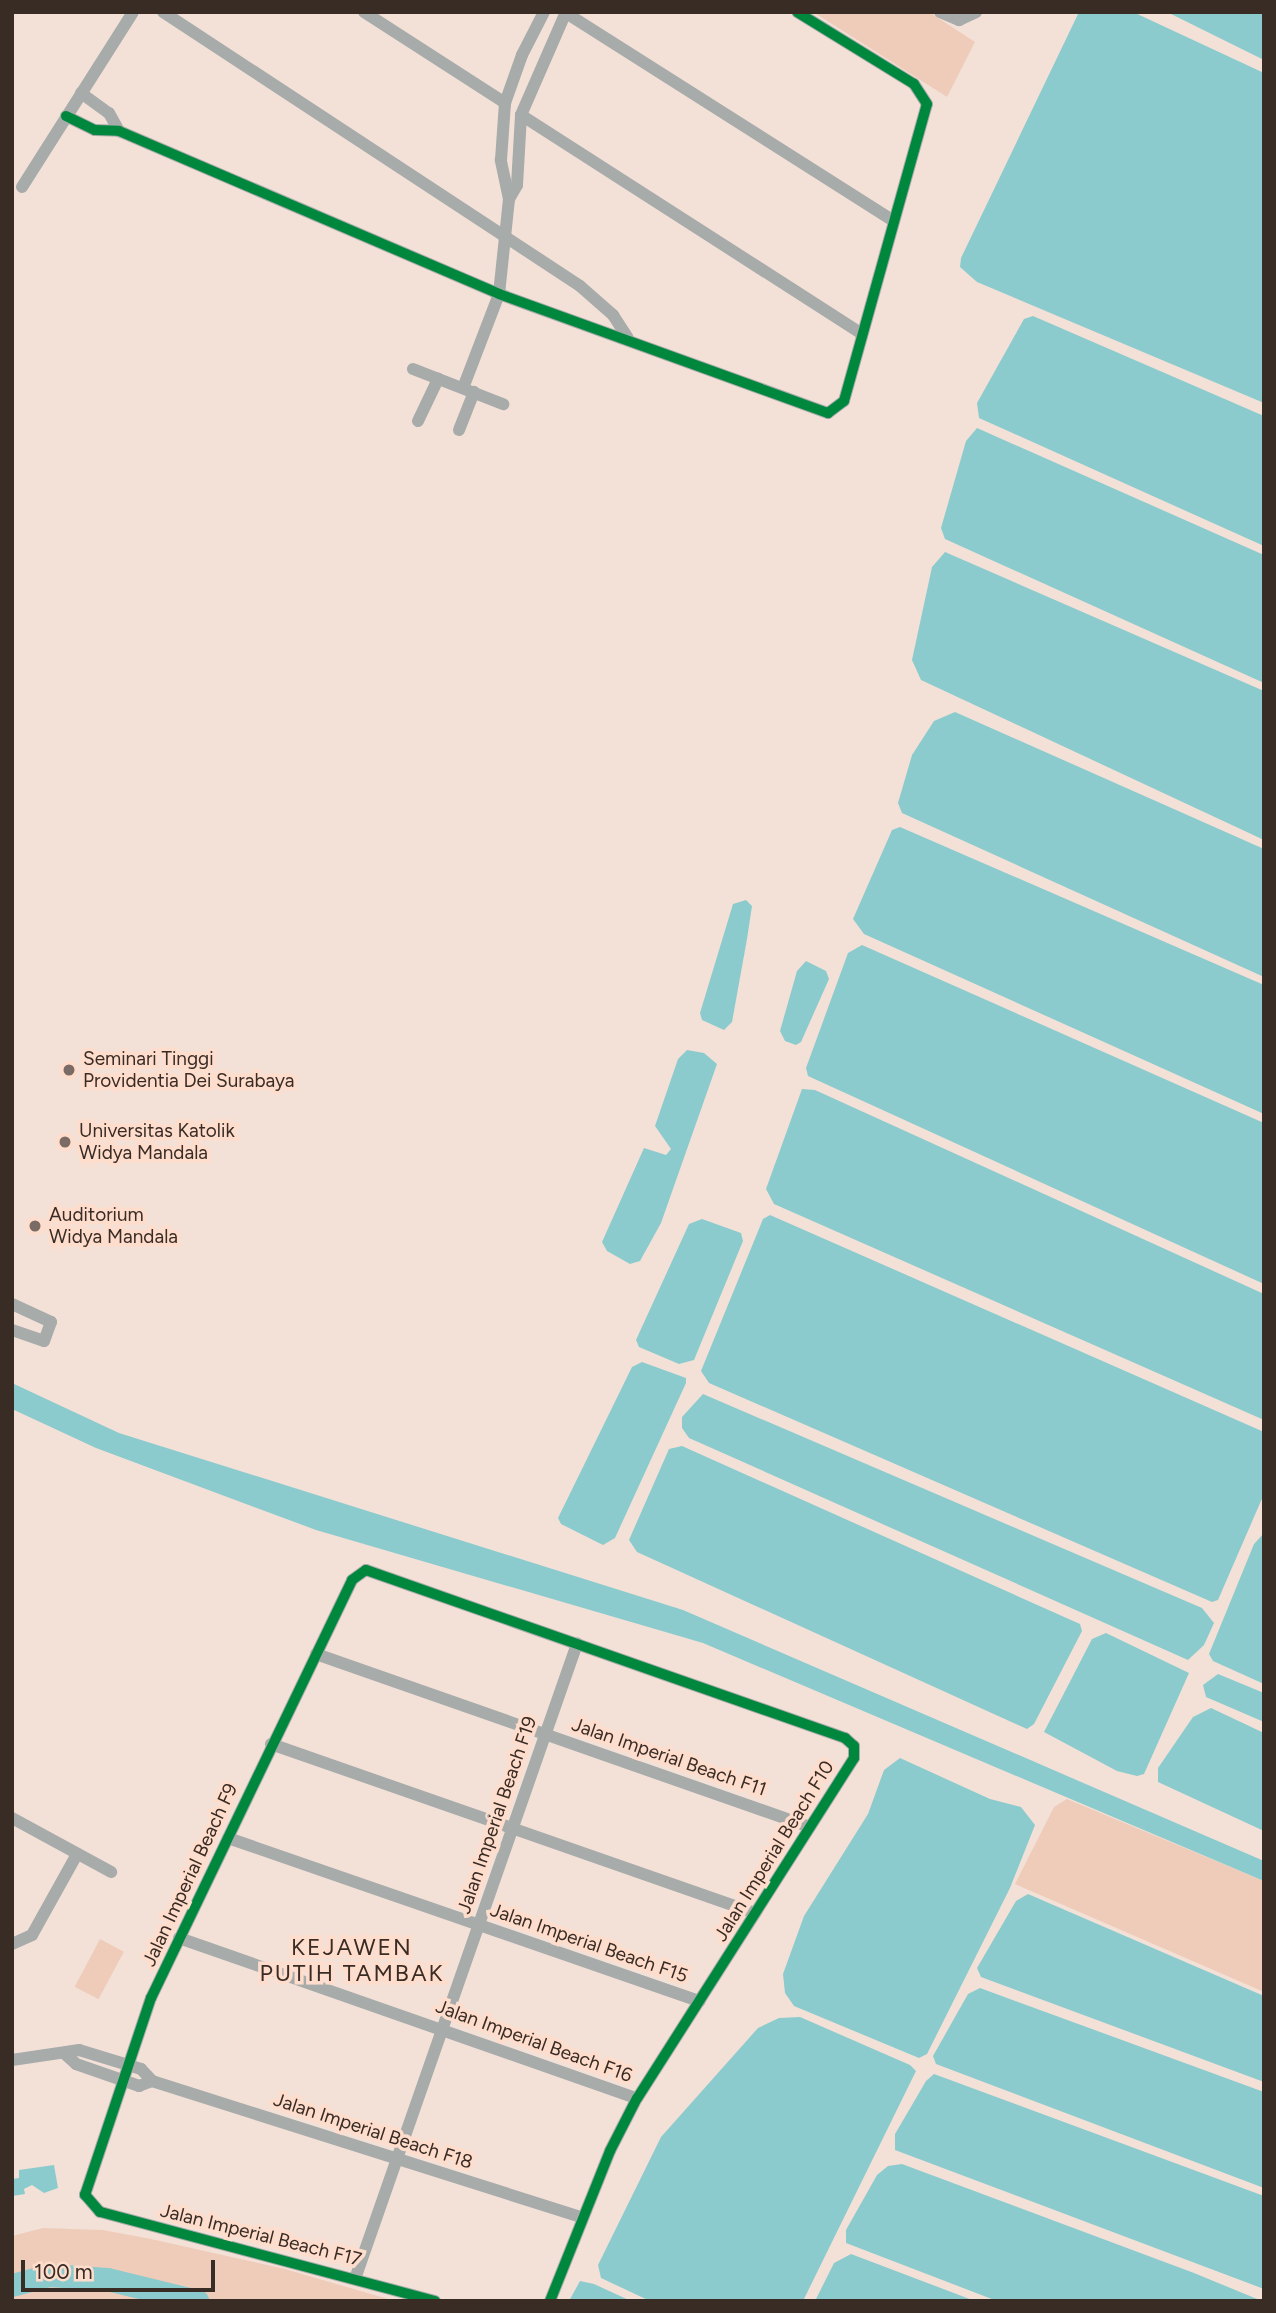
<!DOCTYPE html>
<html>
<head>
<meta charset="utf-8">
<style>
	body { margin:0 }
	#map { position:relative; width:1276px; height:2313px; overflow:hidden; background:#f3e1d8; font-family:Figtree,sans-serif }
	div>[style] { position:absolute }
	.green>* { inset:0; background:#eeccb9; transform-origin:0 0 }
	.water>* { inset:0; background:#8bcbcd }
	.river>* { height:23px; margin:-11.5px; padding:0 11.5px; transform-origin:11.5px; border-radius:11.5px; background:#8bcbcd }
	.street>* { height:12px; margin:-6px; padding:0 6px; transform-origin:6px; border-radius:6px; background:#a7abaa }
	.cycleway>* { height:10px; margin:-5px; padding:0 5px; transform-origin:5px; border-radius:5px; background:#00873e }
	.dots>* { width:19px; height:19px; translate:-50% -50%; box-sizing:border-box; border:4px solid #fdc; border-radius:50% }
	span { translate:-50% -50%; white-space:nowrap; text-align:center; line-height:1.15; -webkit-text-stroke:7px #fdc; paint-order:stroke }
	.poi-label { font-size:19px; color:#392c25 }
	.left { translate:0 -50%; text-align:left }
	.street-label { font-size:19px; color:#392c25 }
	.quarter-label { font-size:23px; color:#392c25; letter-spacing:2px }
	.frame { position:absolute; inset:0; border:14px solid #392c25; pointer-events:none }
	.scale { position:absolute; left:21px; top:2260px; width:194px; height:32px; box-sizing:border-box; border:4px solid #392c25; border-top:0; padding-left:9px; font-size:21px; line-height:24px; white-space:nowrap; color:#392c25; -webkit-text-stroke:5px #fdc; paint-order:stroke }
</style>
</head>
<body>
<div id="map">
	<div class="green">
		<i style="clip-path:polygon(813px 12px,929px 12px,975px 42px,947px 97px)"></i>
		<i style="clip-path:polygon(1067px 1799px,1264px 1881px,1264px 1992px,1015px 1884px,1054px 1807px)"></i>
		<i style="left:100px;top:1939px;width:27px;height:54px;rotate:28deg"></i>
		<i style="clip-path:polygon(43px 2228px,103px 2230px,151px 2239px,285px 2269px,395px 2301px,12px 2301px,12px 2236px)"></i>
	</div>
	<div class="water">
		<i style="clip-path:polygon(1079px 12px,1133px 12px,1264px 73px,1264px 403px,977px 282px,960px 267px,961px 258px)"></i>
		<i style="clip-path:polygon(1167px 12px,1264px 12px,1264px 60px)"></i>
		<i style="clip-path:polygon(1033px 316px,1264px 416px,1264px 546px,979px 418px,977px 403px,1024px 319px)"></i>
		<i style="clip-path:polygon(977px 428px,1264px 555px,1264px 683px,945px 539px,941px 528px,966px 441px)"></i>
		<i style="clip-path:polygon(945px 552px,1264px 691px,1264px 840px,921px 680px,912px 660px,932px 567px)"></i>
		<i style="clip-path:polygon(955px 712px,1264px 849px,1264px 977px,902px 813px,898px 803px,912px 755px,934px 721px)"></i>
		<i style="clip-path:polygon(900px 827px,1264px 985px,1264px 1114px,864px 934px,853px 919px,892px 830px)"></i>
		<i style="clip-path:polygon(746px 900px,752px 906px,747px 939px,732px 1022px,724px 1030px,702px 1020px,700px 1013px,733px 904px)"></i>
		<i style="clip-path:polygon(862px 945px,1264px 1123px,1264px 1284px,808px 1076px,806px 1068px,848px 953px)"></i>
		<i style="clip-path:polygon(806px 961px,826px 971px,829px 979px,801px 1042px,796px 1045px,785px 1041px,780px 1031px,797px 971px)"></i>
		<i style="clip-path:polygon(687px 1050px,704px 1053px,717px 1064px,661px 1223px,640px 1261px,630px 1264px,607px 1251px,602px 1242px,644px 1148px,666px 1155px,671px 1149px,655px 1126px,678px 1059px)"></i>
		<i style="clip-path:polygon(802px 1089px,815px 1090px,1264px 1294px,1264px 1420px,774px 1204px,766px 1189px)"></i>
		<i style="clip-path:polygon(770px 1215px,1264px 1432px,1264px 1494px,1218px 1600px,1212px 1602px,709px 1383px,701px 1371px,763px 1219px)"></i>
		<i style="clip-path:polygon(702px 1219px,741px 1233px,743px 1241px,694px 1360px,679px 1364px,639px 1347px,636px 1340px,689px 1224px)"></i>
		<i style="clip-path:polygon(642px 1362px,686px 1378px,686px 1383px,615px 1538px,603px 1545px,561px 1524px,558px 1518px,632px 1367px)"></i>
		<i style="clip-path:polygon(12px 1383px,119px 1433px,683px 1610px,1264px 1861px,1264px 1881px,703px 1643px,316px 1530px,96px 1448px,12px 1409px)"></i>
		<i style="clip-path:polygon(703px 1394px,1202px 1608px,1214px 1623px,1204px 1645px,1188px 1660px,689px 1438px,682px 1428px,682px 1417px)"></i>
		<i style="clip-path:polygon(682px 1446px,1080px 1624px,1082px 1631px,1034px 1724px,1027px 1729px,637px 1552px,629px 1540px,669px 1449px)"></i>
		<i style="clip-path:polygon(1264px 1533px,1264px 1684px,1213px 1661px,1209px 1654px,1254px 1544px)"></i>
		<i style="clip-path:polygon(1106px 1633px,1189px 1673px,1144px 1774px,1137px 1776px,1117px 1771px,1044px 1732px,1092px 1639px)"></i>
		<i style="clip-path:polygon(1218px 1674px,1264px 1693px,1264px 1722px,1206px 1697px,1203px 1685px)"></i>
		<i style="clip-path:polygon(1211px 1708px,1264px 1733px,1264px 1831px,1158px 1782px,1158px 1768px,1193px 1717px)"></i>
		<i style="clip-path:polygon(900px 1758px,990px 1799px,1021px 1807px,1035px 1825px,1010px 1888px,927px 2054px,919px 2058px,794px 2006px,785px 1993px,783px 1974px,804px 1916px,868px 1814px,884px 1770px)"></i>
		<i style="clip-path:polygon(1028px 1894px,1264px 1996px,1264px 2082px,981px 1977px,977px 1968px,1016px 1901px)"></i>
		<i style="clip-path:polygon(980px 1988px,1264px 2092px,1264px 2188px,936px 2064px,933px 2056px,968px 1994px)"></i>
		<i style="clip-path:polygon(800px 2017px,910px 2065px,916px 2071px,803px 2301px,650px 2301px,601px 2278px,598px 2265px,661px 2137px,758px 2028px,779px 2018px)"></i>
		<i style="clip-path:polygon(934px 2074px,1264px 2196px,1264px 2289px,895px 2150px,895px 2134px,926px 2081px)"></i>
		<i style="clip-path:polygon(902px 2164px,1194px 2273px,1262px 2301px,997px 2301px,846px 2243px,846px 2230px,877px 2175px,888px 2166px)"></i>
		<i style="clip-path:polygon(54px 2165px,58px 2188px,44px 2193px,32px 2185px,24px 2189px,25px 2194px,12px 2196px,12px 2179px,19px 2178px,19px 2170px)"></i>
		<i style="clip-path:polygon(851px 2254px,975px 2301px,815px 2301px,834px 2263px)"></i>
		<i style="clip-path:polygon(580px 2281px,594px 2284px,631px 2301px,569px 2301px)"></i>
	</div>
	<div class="river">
		<i style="left:12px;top:2285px;width:38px;rotate:-15deg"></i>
		<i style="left:49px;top:2275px;width:58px;rotate:3.9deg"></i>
		<i style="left:107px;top:2279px;width:93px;rotate:13.7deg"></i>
	</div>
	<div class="street">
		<i style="left:163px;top:12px;width:499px;rotate:33.3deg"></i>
		<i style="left:580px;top:286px;width:44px;rotate:41.3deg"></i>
		<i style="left:613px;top:315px;width:27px;rotate:57deg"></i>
		<i style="left:364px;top:12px;width:168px;rotate:32.8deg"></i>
		<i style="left:940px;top:12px;width:21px;rotate:23deg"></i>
		<i style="left:959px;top:20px;width:19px;rotate:-25deg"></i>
		<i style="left:566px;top:13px;width:386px;rotate:32.4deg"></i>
		<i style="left:81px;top:93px;width:34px;rotate:36deg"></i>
		<i style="left:109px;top:113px;width:21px;rotate:61deg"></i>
		<i style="left:521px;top:115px;width:404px;rotate:32.7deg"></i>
		<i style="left:66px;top:116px;width:32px;rotate:26deg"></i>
		<i style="left:95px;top:130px;width:24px;rotate:2deg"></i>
		<i style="left:119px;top:131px;width:413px;rotate:23.2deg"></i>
		<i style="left:499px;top:294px;width:350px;rotate:19.9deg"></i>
		<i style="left:828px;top:413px;width:20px;rotate:-37deg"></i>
		<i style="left:844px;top:401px;width:308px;rotate:-74.4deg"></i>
		<i style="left:927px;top:104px;width:24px;rotate:-123deg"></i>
		<i style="left:914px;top:84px;width:137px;rotate:-148.4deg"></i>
		<i style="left:22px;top:187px;width:207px;rotate:-57.6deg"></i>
		<i style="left:509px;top:199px;width:40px;rotate:-102deg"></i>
		<i style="left:501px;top:160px;width:57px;rotate:-86deg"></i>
		<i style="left:505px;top:103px;width:51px;rotate:-70.5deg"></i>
		<i style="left:522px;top:55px;width:48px;rotate:-62.9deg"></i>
		<i style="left:413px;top:369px;width:97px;rotate:21.3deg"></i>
		<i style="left:463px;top:388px;width:101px;rotate:-69deg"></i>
		<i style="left:499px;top:294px;width:96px;rotate:-84deg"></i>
		<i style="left:509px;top:199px;width:16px;rotate:-60deg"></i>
		<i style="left:517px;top:185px;width:70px;rotate:-86.7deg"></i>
		<i style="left:521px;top:115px;width:112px;rotate:-66.4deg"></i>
		<i style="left:418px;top:421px;width:47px;rotate:-64.5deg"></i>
		<i style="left:459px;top:430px;width:41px;rotate:-68.5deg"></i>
		<i style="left:12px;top:1304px;width:43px;rotate:24.8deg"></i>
		<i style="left:51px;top:1322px;width:20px;rotate:110deg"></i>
		<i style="left:44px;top:1341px;width:34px;rotate:-161deg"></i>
		<i style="left:316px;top:1654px;width:523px;rotate:19.3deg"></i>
		<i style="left:271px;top:1744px;width:513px;rotate:19.25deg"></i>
		<i style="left:12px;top:1818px;width:113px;rotate:28.6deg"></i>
		<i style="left:228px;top:1838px;width:499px;rotate:19.1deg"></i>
		<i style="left:179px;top:1938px;width:485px;rotate:19.3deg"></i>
		<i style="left:12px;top:1944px;width:22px;rotate:-24deg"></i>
		<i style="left:32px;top:1935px;width:93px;rotate:-60.9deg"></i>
		<i style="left:65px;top:2054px;width:15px;rotate:42deg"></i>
		<i style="left:76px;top:2064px;width:67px;rotate:19.2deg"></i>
		<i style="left:139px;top:2086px;width:14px;rotate:-21deg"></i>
		<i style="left:12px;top:2060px;width:68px;rotate:-8.5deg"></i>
		<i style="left:79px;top:2050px;width:65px;rotate:17deg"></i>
		<i style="left:141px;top:2069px;width:16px;rotate:47deg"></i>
		<i style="left:152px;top:2081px;width:451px;rotate:17.6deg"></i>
		<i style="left:356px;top:2276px;width:670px;rotate:-70.73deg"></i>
		<i style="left:435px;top:2301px;width:347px;rotate:-165.1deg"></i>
		<i style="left:100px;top:2212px;width:23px;rotate:-131deg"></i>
		<i style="left:85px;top:2195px;width:208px;rotate:-71.5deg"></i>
		<i style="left:151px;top:1998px;width:464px;rotate:-64.3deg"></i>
		<i style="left:352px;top:1580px;width:17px;rotate:-36deg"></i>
		<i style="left:366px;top:1570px;width:508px;rotate:19.33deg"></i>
		<i style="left:845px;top:1738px;width:12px;rotate:42deg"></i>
		<i style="left:854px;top:1746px;width:12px;rotate:90deg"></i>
		<i style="left:854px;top:1758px;width:403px;rotate:122.5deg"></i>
		<i style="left:637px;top:2098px;width:59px;rotate:117deg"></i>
		<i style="left:610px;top:2151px;width:162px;rotate:111.8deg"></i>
	</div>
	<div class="cycleway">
		<i style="left:66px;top:116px;width:32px;rotate:26deg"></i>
		<i style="left:95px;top:130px;width:24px;rotate:2deg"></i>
		<i style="left:119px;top:131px;width:413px;rotate:23.2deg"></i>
		<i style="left:499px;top:294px;width:350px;rotate:19.9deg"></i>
		<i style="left:828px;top:413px;width:20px;rotate:-37deg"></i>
		<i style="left:844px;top:401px;width:308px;rotate:-74.4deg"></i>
		<i style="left:927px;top:104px;width:24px;rotate:-123deg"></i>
		<i style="left:914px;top:84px;width:137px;rotate:-148.4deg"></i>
		<i style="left:435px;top:2301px;width:347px;rotate:-165.1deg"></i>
		<i style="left:100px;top:2212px;width:23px;rotate:-131deg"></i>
		<i style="left:85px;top:2195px;width:208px;rotate:-71.5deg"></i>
		<i style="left:151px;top:1998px;width:464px;rotate:-64.3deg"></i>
		<i style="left:352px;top:1580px;width:17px;rotate:-36deg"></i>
		<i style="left:366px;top:1570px;width:508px;rotate:19.33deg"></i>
		<i style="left:845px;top:1738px;width:12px;rotate:42deg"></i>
		<i style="left:854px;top:1746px;width:12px;rotate:90deg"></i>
		<i style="left:854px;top:1758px;width:403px;rotate:122.5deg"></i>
		<i style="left:637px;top:2098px;width:59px;rotate:117deg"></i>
		<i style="left:610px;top:2151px;width:162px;rotate:111.8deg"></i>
	</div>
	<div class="dots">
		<i style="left:69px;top:1070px;background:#7a6b64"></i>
		<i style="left:65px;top:1142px;background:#7a6b64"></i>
		<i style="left:35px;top:1226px;background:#7a6b64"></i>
	</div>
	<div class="poi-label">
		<span class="left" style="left:83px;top:1070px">Seminari Tinggi<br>Providentia Dei Surabaya</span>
		<span class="left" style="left:79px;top:1142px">Universitas Katolik<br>Widya Mandala</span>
		<span class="left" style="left:49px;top:1226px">Auditorium<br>Widya Mandala</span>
	</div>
	<div class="street-label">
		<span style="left:669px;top:1757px;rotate:19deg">Jalan Imperial Beach F11</span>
		<span style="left:497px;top:1815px;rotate:-71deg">Jalan Imperial Beach F19</span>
		<span style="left:774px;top:1851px;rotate:-58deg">Jalan Imperial Beach F10</span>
		<span style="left:190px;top:1875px;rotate:-65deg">Jalan Imperial Beach F9</span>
		<span style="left:589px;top:1943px;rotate:19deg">Jalan Imperial Beach F15</span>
		<span style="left:534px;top:2041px;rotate:20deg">Jalan Imperial Beach F16</span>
		<span style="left:373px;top:2131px;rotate:18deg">Jalan Imperial Beach F18</span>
		<span style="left:261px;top:2235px;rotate:14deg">Jalan Imperial Beach F17</span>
	</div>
	<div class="quarter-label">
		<span style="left:352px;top:1960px">KEJAWEN<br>PUTIH TAMBAK</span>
	</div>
	<div class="frame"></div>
	<div class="scale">100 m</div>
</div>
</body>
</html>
